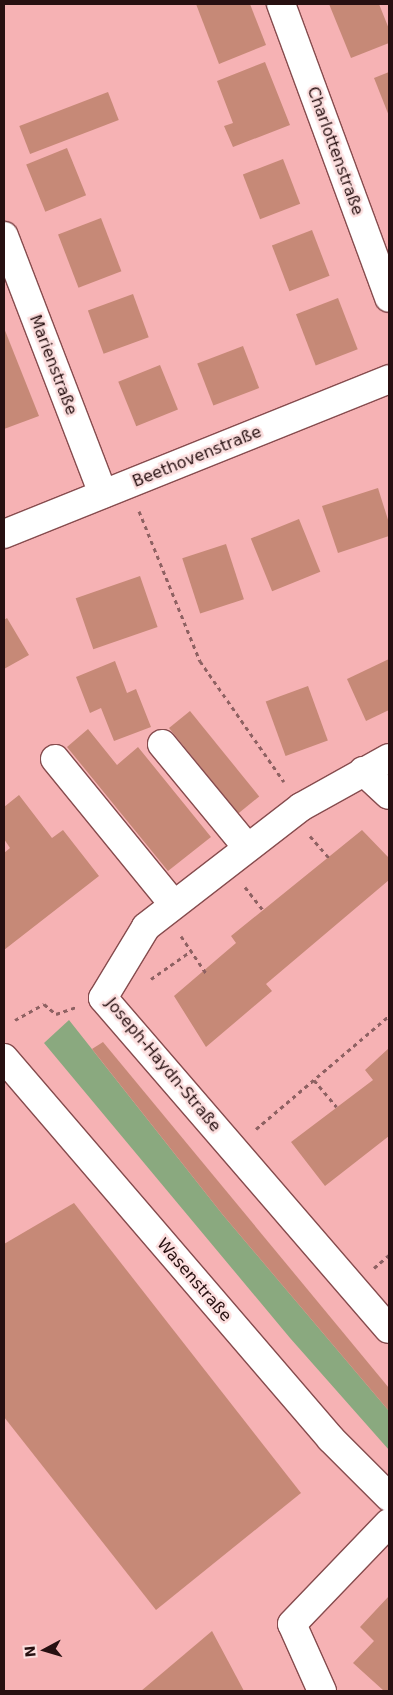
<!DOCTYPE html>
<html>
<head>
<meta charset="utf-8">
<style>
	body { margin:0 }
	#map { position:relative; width:393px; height:1695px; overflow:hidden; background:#f6b2b4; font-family:"DejaVu Sans",sans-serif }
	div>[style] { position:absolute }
	.green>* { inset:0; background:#8aa97f }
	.building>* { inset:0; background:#c68977; transform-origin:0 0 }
	.path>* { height:3px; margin-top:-1.5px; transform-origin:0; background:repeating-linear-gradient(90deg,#8e6162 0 4px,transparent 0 8px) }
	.roads { filter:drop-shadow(1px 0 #864c4e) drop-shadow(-1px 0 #864c4e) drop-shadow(0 1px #864c4e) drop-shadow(0 -1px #864c4e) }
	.minor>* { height:28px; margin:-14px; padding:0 14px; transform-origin:14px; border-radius:14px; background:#fff }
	span { translate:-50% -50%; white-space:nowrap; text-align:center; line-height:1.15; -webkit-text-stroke:5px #fcdfdf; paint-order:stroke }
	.street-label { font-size:16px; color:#271011 }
	.frame { position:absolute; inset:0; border:5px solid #271011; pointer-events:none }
	.north { position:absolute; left:20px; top:1625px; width:50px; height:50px; -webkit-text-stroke:4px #fcdfdf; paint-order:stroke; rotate:264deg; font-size:14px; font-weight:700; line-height:20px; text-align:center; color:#271011 }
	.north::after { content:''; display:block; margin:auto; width:18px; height:22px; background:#271011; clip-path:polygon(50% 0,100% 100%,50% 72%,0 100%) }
</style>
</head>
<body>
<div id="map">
	<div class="green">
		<i style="clip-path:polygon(69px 1020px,223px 1215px,389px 1411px,389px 1450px,290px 1338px,44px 1043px)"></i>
	</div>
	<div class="building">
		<i style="clip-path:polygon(196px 4px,250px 4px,266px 45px,219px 64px)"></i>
		<i style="clip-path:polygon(329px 4px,379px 4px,389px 29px,389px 43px,351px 58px)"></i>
		<i style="clip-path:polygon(265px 62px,290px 125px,233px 147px,224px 126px,233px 123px,217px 81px)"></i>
		<i style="clip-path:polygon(389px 72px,389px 116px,374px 78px)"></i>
		<i style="left:108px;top:92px;width:30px;height:95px;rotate:69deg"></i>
		<i style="left:67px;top:148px;width:51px;height:44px;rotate:68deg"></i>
		<i style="left:283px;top:159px;width:48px;height:43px;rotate:69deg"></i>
		<i style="left:101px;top:218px;width:57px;height:46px;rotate:69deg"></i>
		<i style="left:312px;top:230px;width:49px;height:43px;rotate:69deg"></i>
		<i style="left:133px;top:294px;width:46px;height:48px;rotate:70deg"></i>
		<i style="left:338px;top:298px;width:55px;height:45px;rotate:69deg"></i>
		<i style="clip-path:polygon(4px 328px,39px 416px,4px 429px)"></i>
		<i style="left:243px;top:346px;width:45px;height:49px;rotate:69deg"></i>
		<i style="left:160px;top:365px;width:48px;height:45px;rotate:68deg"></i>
		<i style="clip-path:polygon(378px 488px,389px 523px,389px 536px,338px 553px,322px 506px)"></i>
		<i style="left:299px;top:519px;width:57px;height:52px;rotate:68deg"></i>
		<i style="left:226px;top:544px;width:58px;height:46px;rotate:72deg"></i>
		<i style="left:140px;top:576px;width:54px;height:68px;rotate:71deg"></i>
		<i style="clip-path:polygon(7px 618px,29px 655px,4px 669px,4px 620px)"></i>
		<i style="clip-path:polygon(389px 659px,389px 710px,366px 721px,347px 679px)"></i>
		<i style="clip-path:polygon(115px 661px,127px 693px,136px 689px,151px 727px,114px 741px,101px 708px,90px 713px,76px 677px)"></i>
		<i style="left:308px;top:686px;width:58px;height:45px;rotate:70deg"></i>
		<i style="left:190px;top:711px;width:110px;height:27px;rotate:51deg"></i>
		<i style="clip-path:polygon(88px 729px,117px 765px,138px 747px,211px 837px,168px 871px,67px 747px)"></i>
		<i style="clip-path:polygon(19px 795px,52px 838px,63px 830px,99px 876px,4px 950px,4px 853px,10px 848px,4px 839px,4px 807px)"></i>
		<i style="clip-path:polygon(362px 830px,389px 858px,389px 880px,266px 984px,272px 991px,206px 1047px,174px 996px,236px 943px,231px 936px)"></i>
		<i style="clip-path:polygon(103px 1042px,389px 1388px,389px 1411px,223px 1215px,92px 1049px)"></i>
		<i style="clip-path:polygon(389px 1048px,389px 1136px,325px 1186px,291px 1142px,373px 1080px,365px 1070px)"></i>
		<i style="clip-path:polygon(74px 1203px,301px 1493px,156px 1610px,4px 1417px,4px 1244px)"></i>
		<i style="clip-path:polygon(389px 1596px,389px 1691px,384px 1691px,353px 1663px,374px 1641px,360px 1627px)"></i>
		<i style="clip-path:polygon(212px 1631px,244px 1691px,141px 1691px)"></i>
	</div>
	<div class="path">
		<i style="left:139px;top:511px;width:162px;rotate:67.9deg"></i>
		<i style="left:200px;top:661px;width:147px;rotate:55.2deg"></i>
		<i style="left:310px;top:836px;width:29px;rotate:49deg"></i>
		<i style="left:245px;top:887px;width:31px;rotate:52deg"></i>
		<i style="left:181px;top:936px;width:45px;rotate:56deg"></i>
		<i style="left:151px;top:979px;width:49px;rotate:-35deg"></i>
		<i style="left:15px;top:1020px;width:33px;rotate:-29deg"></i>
		<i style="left:44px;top:1004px;width:16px;rotate:40deg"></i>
		<i style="left:56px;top:1014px;width:21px;rotate:-19deg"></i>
		<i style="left:314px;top:1080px;width:35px;rotate:50deg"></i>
		<i style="left:256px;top:1129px;width:175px;rotate:-40.4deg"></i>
		<i style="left:374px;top:1268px;width:20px;rotate:-41deg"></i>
	</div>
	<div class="roads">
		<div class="minor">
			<i style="left:281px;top:4px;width:313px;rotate:69.8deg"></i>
			<i style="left:4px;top:236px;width:276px;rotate:69deg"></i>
			<i style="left:4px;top:534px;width:415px;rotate:-21.9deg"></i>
			<i style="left:162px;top:744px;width:134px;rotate:50.5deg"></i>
			<i style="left:389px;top:758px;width:101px;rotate:150.9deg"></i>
			<i style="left:301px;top:807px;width:196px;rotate:142.3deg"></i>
			<i style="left:146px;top:927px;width:83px;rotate:121.2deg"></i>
			<i style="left:103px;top:998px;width:437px;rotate:49.2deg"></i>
			<i style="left:55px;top:759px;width:188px;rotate:50.8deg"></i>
			<i style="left:363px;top:771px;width:35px;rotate:43deg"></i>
			<i style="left:4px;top:1058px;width:502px;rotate:49.36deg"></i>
			<i style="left:331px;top:1439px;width:82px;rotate:45deg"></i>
			<i style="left:322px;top:1691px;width:73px;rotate:-114.1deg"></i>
			<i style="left:292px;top:1624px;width:140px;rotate:-46.2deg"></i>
		</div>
	</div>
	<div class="street-label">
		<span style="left:335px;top:151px;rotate:70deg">Charlottenstraße</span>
		<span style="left:53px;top:365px;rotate:69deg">Marienstraße</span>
		<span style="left:197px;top:457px;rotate:-22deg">Beethovenstraße</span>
		<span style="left:163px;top:1065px;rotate:50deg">Joseph-Haydn-Straße</span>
		<span style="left:194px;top:1280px;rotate:49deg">Wasenstraße</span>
	</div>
	<div class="frame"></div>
	<div class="north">N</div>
</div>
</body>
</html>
